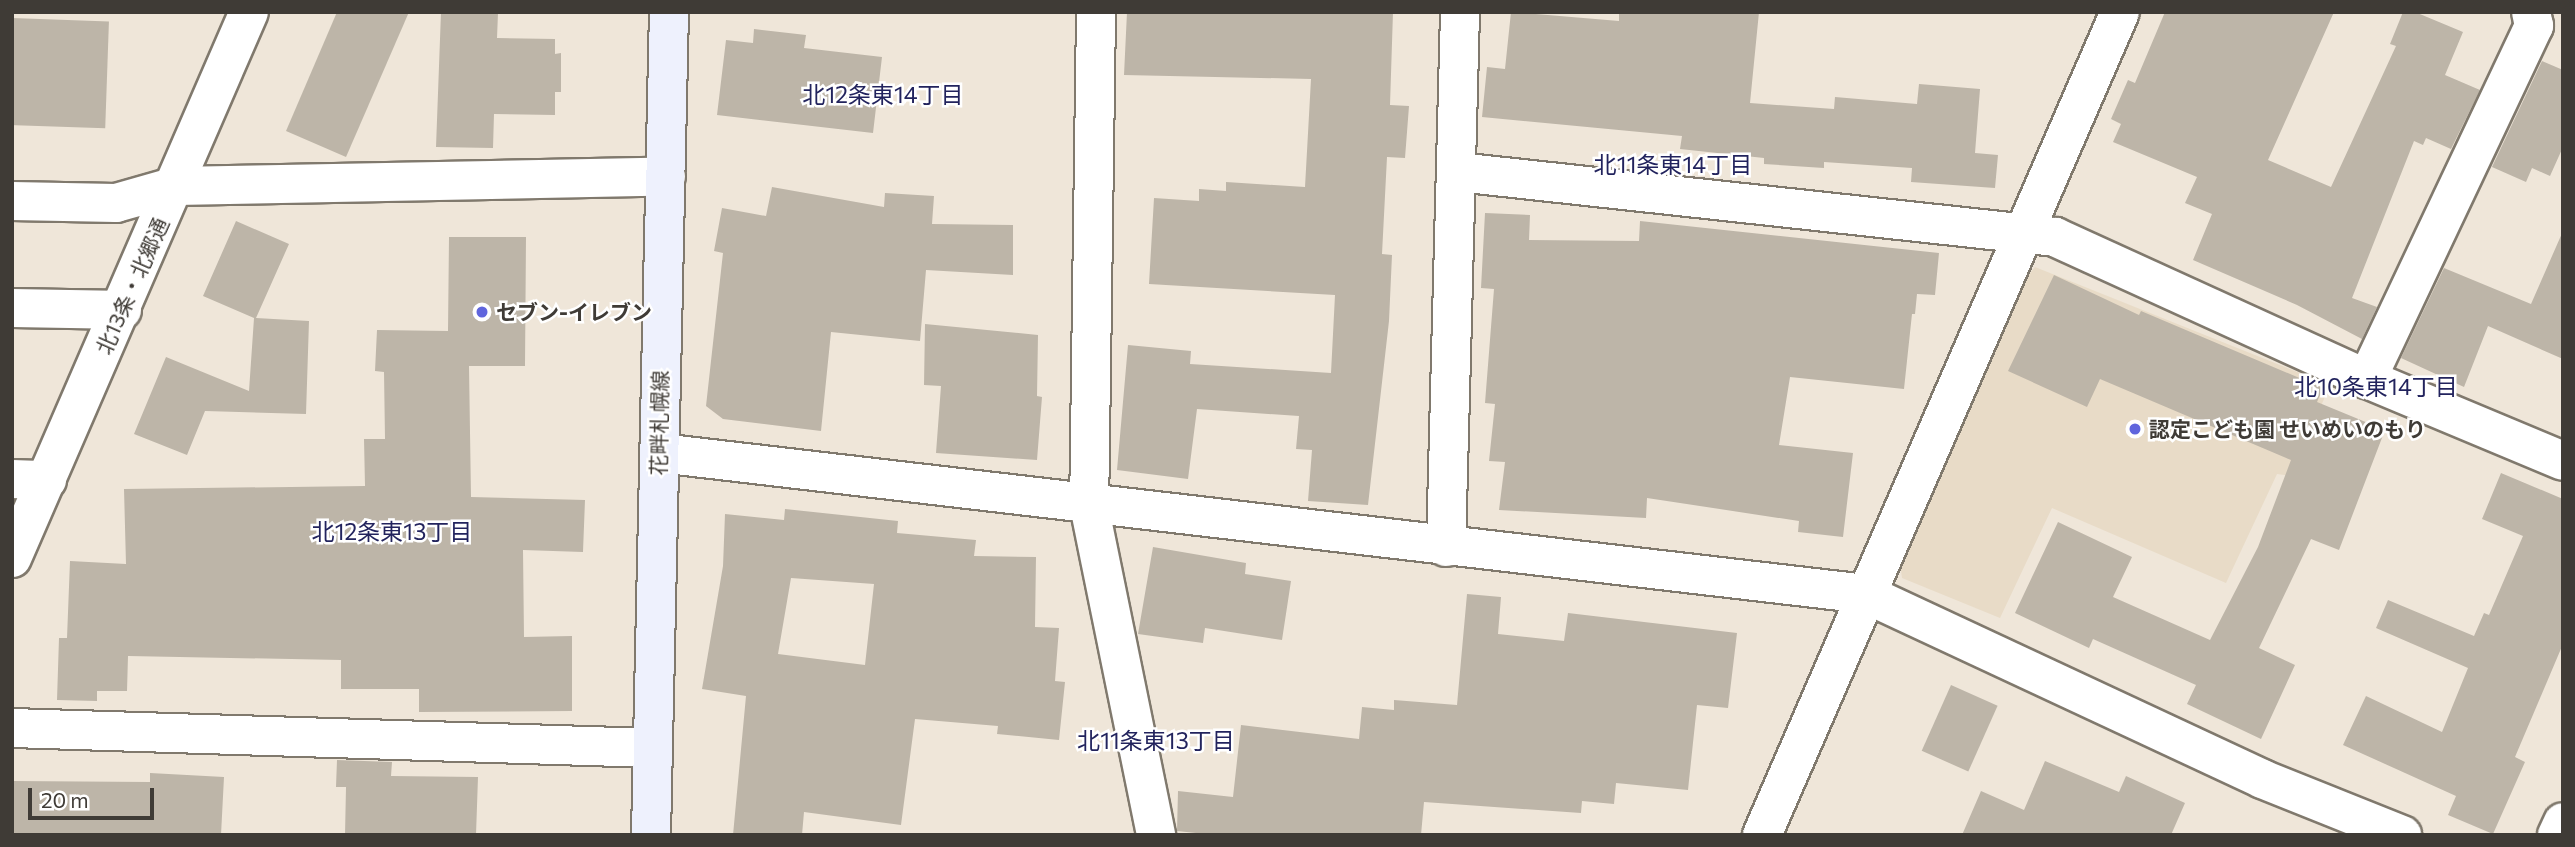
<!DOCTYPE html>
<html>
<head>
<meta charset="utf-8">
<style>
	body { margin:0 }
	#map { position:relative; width:2575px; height:847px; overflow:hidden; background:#efe6d9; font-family:Commissioner,"Noto Sans JP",sans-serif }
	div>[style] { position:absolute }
	.built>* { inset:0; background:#e8dbc7 }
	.building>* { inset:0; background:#bdb5a8; transform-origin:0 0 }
	.roads { filter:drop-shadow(2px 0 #80796d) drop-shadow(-2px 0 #80796d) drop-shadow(0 2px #80796d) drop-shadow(0 -2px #80796d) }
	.minor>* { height:38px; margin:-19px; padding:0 19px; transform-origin:19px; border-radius:19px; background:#fff }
	.tertiary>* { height:38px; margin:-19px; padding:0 19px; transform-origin:19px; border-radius:19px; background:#fff }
	.secondary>* { height:38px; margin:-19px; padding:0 19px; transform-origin:19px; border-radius:19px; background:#eef1fd }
	.dots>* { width:19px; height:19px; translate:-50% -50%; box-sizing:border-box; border:4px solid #fff; border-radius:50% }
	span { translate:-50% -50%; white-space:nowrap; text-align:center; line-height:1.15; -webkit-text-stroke:5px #fff; paint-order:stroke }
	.street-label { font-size:21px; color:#3f3b36 }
	.poi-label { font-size:21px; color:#3f3b36; font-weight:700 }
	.left { translate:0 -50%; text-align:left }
	.neighbourhood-label { font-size:23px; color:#22235d }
	.frame { position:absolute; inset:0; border:14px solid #3f3b36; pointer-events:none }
	.scale { position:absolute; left:28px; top:788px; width:126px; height:32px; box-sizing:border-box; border:4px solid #3f3b36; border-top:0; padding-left:9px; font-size:21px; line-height:24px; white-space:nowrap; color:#3f3b36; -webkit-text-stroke:5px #fff; paint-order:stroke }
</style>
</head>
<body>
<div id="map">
	<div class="built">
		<i style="clip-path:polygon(2035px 267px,2330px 385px,2291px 476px,2277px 474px,2226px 583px,2052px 508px,2000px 618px,1902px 578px,1900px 563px,2025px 279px)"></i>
	</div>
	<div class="building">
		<i style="clip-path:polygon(337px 12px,409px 12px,346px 157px,286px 131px)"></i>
		<i style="clip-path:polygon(441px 12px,498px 13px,497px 38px,555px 39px,555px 54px,561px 53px,561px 92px,555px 92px,555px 115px,494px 114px,493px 148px,436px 147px)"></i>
		<i style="clip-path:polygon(1127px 12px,1393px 12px,1390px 105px,1409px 106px,1405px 158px,1387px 157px,1382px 254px,1392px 255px,1389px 321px,1368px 505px,1308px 501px,1312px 450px,1296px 449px,1299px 416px,1197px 409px,1188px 479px,1117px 470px,1128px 345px,1191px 351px,1190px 364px,1331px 373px,1335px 295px,1149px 284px,1154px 198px,1199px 201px,1199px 189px,1226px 191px,1226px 182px,1305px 187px,1311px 79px,1124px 75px)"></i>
		<i style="clip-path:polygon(1511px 12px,1619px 21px,1619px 12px,1759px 12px,1750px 103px,1834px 109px,1835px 97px,1917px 104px,1919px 84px,1980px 89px,1975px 153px,1998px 155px,1995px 188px,1911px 182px,1912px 168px,1824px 162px,1824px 168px,1764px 164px,1764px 158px,1680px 149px,1682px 136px,1482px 117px,1487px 67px,1505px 69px)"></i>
		<i style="clip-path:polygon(2165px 12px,2334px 12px,2268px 160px,2331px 187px,2396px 46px,2390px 44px,2403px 12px,2415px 12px,2463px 32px,2445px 75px,2480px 90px,2451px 149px,2426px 138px,2423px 145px,2414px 141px,2352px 298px,2377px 307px,2362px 339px,2297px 305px,2193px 260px,2212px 214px,2185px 203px,2197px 177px,2113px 142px,2121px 124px,2111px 119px,2128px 80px,2135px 83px)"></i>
		<i style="left:12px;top:18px;width:97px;height:107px;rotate:2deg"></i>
		<i style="clip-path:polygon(754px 29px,806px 35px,804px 48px,882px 57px,873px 133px,717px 115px,726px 40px,753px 43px)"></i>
		<i style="clip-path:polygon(2542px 61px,2563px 70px,2563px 147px,2550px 176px,2532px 168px,2526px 182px,2492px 167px)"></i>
		<i style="clip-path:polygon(772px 187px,884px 207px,885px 193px,934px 196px,932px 224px,1013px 225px,1013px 275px,926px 270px,920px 341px,831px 332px,821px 431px,723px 419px,706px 406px,723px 253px,714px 251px,722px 208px,766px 216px)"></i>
		<i style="clip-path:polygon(1485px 213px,1530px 215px,1529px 240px,1639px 241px,1640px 221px,1939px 253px,1935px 295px,1917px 294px,1915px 314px,1912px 314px,1904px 389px,1790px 377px,1779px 445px,1853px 453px,1843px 537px,1798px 532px,1799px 521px,1647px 498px,1646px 518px,1499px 510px,1505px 462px,1489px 461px,1495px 404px,1485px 403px,1494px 289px,1481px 288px)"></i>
		<i style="clip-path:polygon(236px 221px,289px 244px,256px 318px,309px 321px,306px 414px,205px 411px,187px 455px,134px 434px,166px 357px,249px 391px,254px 318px,203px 296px)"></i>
		<i style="clip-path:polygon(2563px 231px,2563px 359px,2488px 326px,2464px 387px,2401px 358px,2444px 268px,2531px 304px)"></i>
		<i style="clip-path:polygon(449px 237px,526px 237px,525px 366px,469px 366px,471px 497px,585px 500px,583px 552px,523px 550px,524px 637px,572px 636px,572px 711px,419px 712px,419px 689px,341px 689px,341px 660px,128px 656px,127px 691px,97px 691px,97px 701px,57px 700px,59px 638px,67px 638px,70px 561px,126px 564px,124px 489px,365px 486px,364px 439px,385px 439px,384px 372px,375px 371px,377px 330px,448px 331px)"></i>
		<i style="clip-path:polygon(2054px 275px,2139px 315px,2141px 311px,2323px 388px,2317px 402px,2385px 430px,2339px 550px,2311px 539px,2259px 648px,2295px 665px,2261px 739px,2187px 704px,2196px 685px,2093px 639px,2089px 648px,2015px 613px,2058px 522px,2132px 557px,2113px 597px,2210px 640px,2258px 547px,2291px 460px,2100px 379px,2087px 407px,2008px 371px)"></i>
		<i style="clip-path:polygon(925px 324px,1038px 335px,1037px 396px,1042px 397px,1037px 460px,936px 453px,941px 386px,924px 385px)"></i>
		<i style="clip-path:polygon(2501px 473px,2563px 499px,2563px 644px,2515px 757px,2525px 762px,2493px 834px,2448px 815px,2456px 796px,2343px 745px,2366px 696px,2442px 732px,2468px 668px,2376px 628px,2388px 600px,2474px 636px,2484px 613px,2489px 615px,2523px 536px,2482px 519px)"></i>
		<i style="clip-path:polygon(evenodd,785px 509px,898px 521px,897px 533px,976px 540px,974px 556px,1036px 557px,1035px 627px,1059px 628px,1055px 681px,1065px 682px,1059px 740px,997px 734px,998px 726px,915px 719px,901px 825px,804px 812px,802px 835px,733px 835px,746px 696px,702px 689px,723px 566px,725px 514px,784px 520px,785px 509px,791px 578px,874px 584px,865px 665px,778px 654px,791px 578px)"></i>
		<i style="clip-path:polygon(1153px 547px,1246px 563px,1245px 574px,1291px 581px,1282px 640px,1205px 628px,1203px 643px,1138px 634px)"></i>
		<i style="clip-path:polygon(1467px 594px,1501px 597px,1498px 634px,1564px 641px,1568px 613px,1737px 633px,1728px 708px,1697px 705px,1688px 790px,1616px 783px,1614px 804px,1582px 801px,1581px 813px,1424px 802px,1421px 835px,1215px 835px,1177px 831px,1178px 791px,1233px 797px,1241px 725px,1359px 739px,1362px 707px,1394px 710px,1394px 700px,1457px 705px)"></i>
		<i style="left:1951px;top:685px;width:51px;height:72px;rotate:24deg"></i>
		<i style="clip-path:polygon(337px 760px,392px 762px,391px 776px,478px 777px,476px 835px,345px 835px,346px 787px,336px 787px)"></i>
		<i style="clip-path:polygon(2045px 761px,2119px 792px,2126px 776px,2185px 803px,2171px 835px,1962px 835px,1981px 791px,2024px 810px)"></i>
		<i style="clip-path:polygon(150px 773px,224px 777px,221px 835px,12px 835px,12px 781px,150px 782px)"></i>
	</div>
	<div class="roads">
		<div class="minor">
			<i style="left:1096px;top:12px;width:493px;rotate:90.8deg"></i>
			<i style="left:1089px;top:505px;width:337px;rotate:78.5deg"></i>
			<i style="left:1458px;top:172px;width:601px;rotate:6.21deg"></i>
			<i style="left:2055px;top:237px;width:343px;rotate:24.5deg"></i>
			<i style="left:2367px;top:379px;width:212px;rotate:22.7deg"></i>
			<i style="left:12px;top:201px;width:104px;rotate:1.1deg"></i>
			<i style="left:116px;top:203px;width:62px;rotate:-15.8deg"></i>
			<i style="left:176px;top:186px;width:490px;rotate:-1.1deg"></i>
			<i style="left:12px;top:308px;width:110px;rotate:1deg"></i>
			<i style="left:2367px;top:379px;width:391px;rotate:-64.7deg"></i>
			<i style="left:2534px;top:26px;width:14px;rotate:-102deg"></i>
			<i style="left:12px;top:479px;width:35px;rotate:2deg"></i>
			<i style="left:1446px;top:547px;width:535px;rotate:-88.5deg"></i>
			<i style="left:12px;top:728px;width:641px;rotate:1.79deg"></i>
			<i style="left:2557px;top:835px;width:14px;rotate:-65deg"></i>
		</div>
		<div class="tertiary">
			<i style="left:660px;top:453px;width:1214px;rotate:6.67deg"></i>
			<i style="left:1866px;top:594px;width:437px;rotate:25deg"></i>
			<i style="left:2262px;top:779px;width:151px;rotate:21.8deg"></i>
			<i style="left:12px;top:558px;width:595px;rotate:-66.54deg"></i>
			<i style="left:1762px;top:835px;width:897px;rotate:-66.49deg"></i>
		</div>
		<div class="secondary">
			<i style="left:651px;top:835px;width:823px;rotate:-88.75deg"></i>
		</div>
	</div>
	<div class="dots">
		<i style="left:482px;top:312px;background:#6065dd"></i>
		<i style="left:2135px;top:429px;background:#6065dd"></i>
	</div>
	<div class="street-label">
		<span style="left:132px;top:286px;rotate:-66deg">北13条・北郷通</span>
		<span style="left:659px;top:423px;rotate:-89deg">花畔札幌線</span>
	</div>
	<div class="poi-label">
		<span class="left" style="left:496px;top:312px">セブン-イレブン</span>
		<span class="left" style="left:2149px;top:429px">認定こども園 せいめいのもり</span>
	</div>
	<div class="neighbourhood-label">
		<span style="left:883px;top:94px">北12条東14丁目</span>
		<span style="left:1673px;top:164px">北11条東14丁目</span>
		<span style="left:2376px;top:386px">北10条東14丁目</span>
		<span style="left:392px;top:531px">北12条東13丁目</span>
		<span style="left:1156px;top:740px">北11条東13丁目</span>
	</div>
	<div class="frame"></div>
	<div class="scale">20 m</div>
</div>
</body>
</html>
